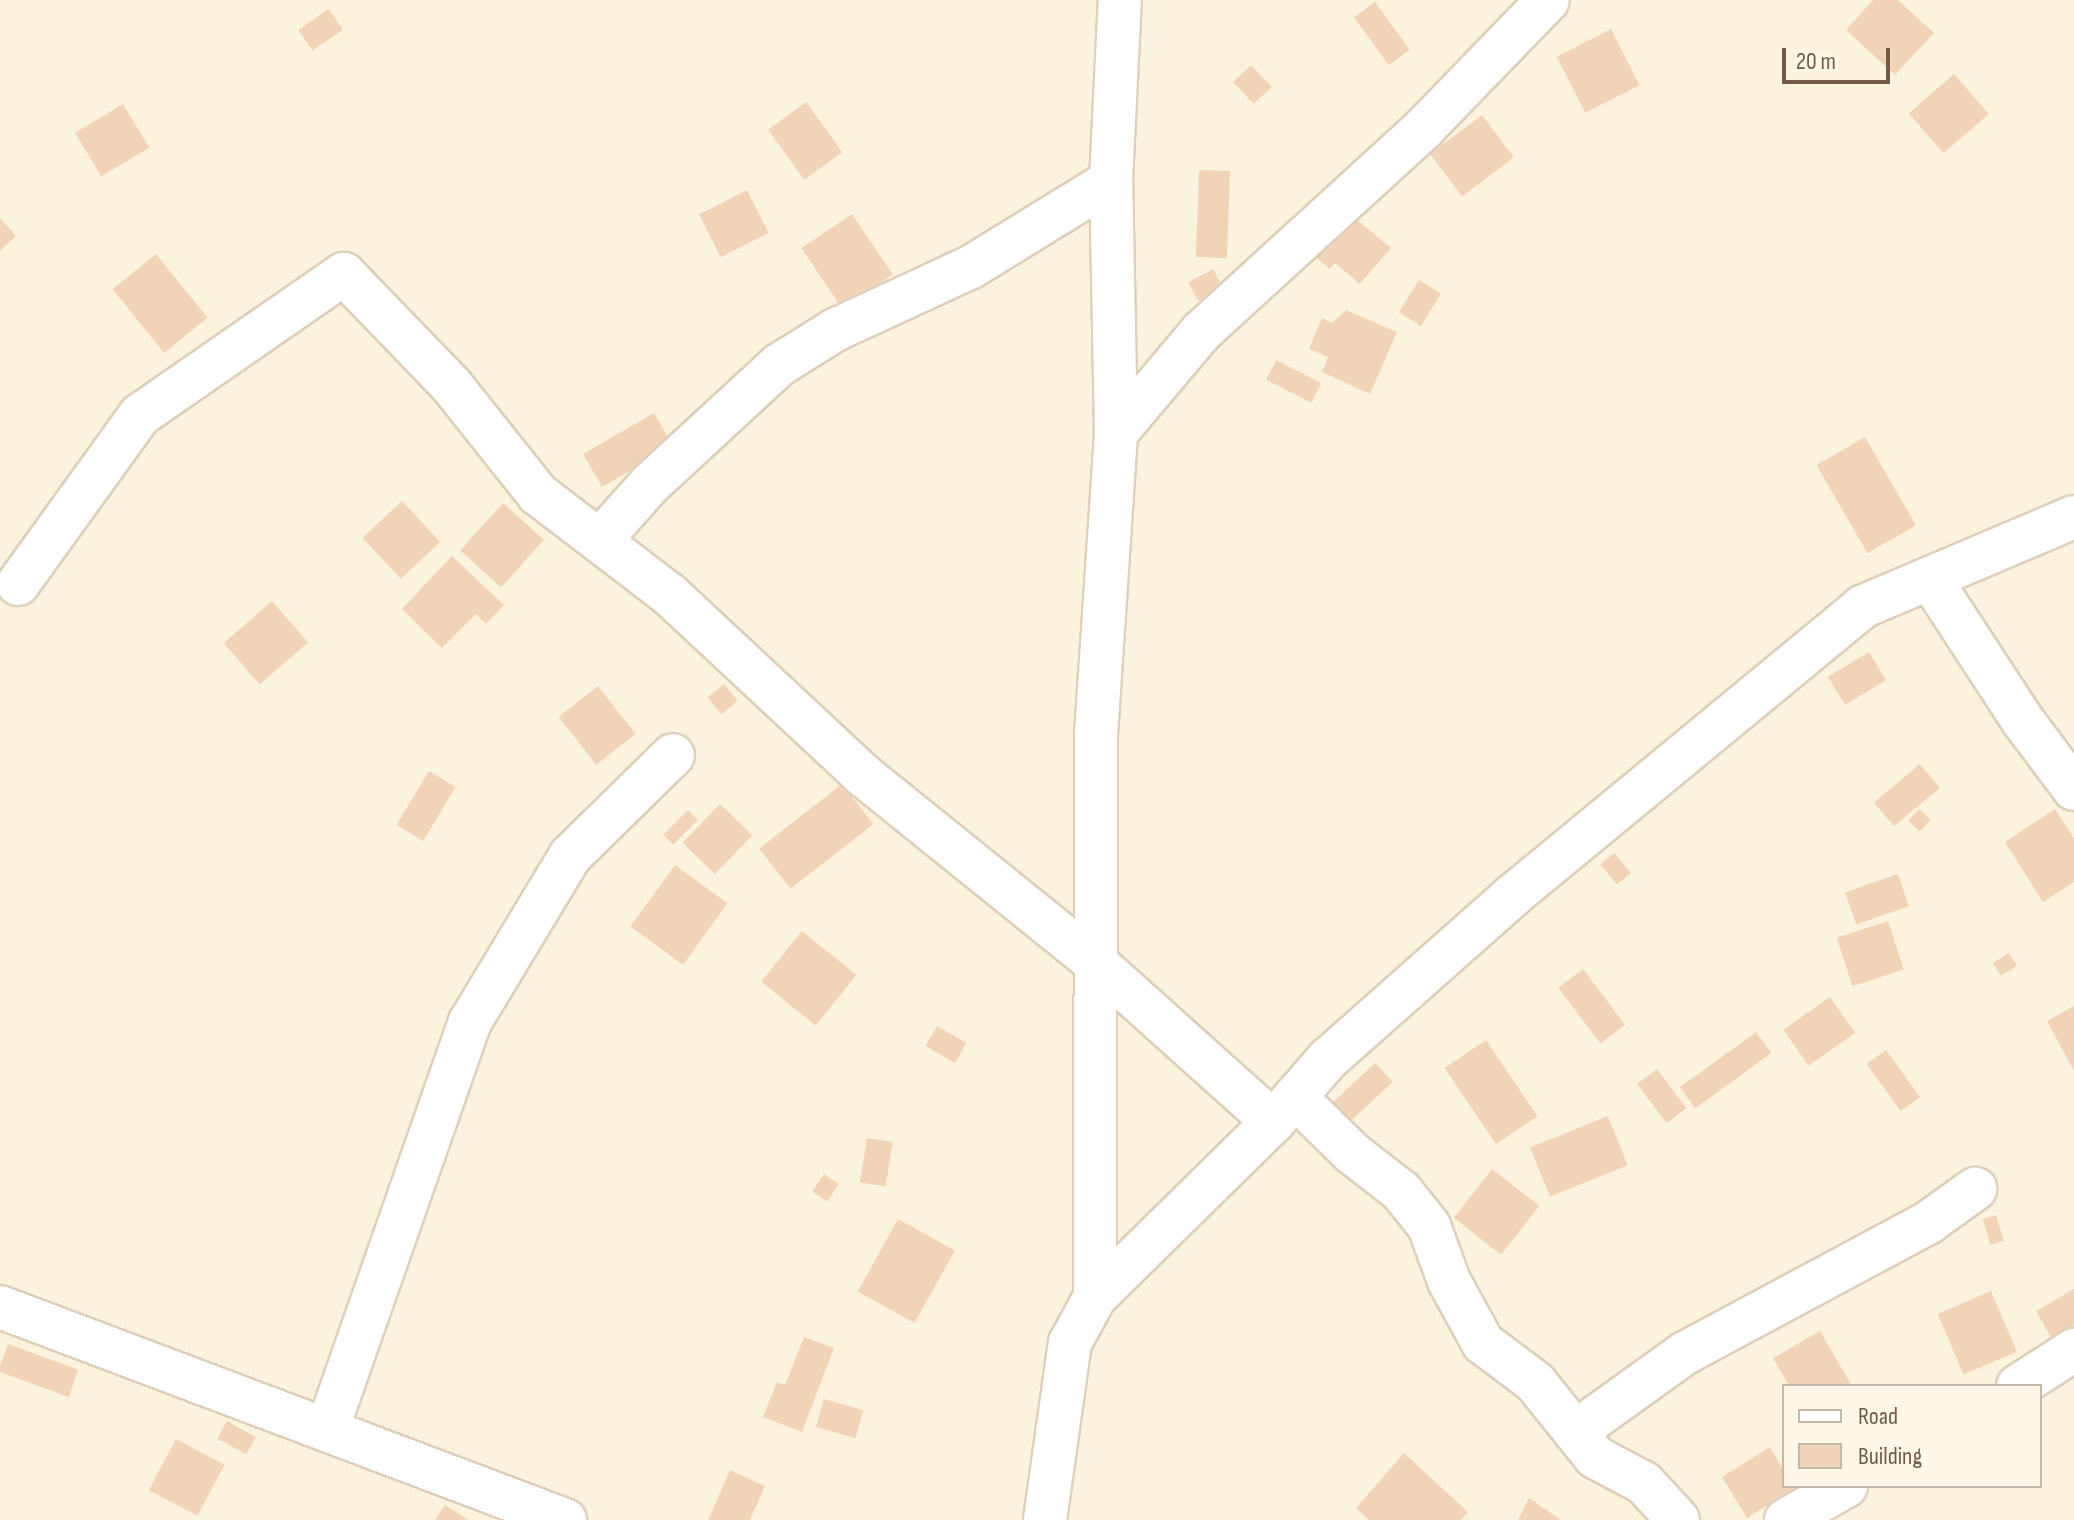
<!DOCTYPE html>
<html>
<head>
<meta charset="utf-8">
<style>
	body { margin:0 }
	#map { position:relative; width:2074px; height:1520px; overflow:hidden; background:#fcf3df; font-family:"Sofia Sans Condensed",sans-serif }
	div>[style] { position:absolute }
	.building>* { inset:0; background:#f1d4b7; transform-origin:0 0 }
	.roads { filter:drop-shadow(2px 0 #dfd0bc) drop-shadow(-2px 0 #dfd0bc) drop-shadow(0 2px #dfd0bc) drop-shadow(0 -2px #dfd0bc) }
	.street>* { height:42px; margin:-21px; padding:0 21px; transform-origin:21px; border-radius:21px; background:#fff }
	span { translate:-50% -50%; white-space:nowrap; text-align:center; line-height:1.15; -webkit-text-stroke:7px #fff7e5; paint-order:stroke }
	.legend { position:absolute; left:1782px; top:1384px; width:260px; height:104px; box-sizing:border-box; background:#fff7e5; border:2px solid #c6b8a6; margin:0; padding:10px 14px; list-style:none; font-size:24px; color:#715a48 }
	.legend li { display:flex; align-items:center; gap:16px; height:40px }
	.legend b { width:40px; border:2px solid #c6b8a6 }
	.scale { position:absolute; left:1782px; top:48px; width:108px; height:36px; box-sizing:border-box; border:4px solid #715a48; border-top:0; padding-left:10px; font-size:24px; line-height:28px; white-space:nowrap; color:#715a48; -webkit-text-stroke:6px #fff7e5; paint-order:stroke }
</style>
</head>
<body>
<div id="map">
	<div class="building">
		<i style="clip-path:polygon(1873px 0,1898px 0,1934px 33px,1895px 75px,1846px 30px)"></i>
		<i style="left:1375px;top:2px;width:59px;height:26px;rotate:54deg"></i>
		<i style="left:329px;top:9px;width:25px;height:37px;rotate:56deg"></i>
		<i style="left:1611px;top:29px;width:63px;height:61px;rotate:63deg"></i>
		<i style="left:1251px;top:65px;width:30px;height:25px;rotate:46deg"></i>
		<i style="left:1954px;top:74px;width:53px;height:60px;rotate:49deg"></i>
		<i style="left:806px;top:102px;width:62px;height:47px;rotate:54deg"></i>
		<i style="left:123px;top:104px;width:51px;height:56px;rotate:59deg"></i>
		<i style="left:1482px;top:115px;width:53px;height:65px;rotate:53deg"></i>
		<i style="left:1199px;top:170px;width:31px;height:87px;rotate:2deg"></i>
		<i style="left:747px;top:190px;width:48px;height:54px;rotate:63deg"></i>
		<i style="left:852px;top:214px;width:73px;height:61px;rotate:56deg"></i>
		<i style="clip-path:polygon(1351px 215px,1391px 248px,1360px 284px,1335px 263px,1330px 269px,1308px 251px)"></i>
		<i style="clip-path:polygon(0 218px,16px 236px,0 251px)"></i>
		<i style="left:156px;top:254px;width:82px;height:56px;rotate:51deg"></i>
		<i style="left:1213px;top:269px;width:21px;height:28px;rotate:62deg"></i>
		<i style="left:1419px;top:280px;width:26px;height:38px;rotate:32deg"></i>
		<i style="clip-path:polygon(1346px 310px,1397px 332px,1370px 394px,1322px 372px,1328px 357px,1309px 349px,1322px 318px,1332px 323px)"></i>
		<i style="left:1276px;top:360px;width:51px;height:22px;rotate:27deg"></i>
		<i style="left:654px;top:413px;width:38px;height:82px;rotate:60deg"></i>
		<i style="left:1865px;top:437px;width:102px;height:56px;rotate:60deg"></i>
		<i style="left:402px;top:501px;width:56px;height:54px;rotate:47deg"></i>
		<i style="left:503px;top:503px;width:55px;height:64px;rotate:42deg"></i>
		<i style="clip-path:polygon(452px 556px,504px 605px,486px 624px,476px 614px,442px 648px,402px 609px)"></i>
		<i style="left:272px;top:601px;width:55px;height:64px;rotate:49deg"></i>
		<i style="left:1869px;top:652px;width:33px;height:48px;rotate:59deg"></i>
		<i style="left:724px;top:684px;width:22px;height:21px;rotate:51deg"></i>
		<i style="left:598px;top:686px;width:61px;height:50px;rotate:52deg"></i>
		<i style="left:1920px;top:764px;width:31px;height:60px;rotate:50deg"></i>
		<i style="left:429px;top:771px;width:31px;height:63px;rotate:31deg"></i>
		<i style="left:842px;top:784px;width:51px;height:105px;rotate:52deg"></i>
		<i style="left:720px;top:804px;width:45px;height:54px;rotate:44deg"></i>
		<i style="left:1919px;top:809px;width:16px;height:16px;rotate:43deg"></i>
		<i style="clip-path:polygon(2055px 809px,2074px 838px,2074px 882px,2043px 902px,2005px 842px)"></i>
		<i style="left:688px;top:810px;width:14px;height:35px;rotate:45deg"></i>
		<i style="left:1614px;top:853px;width:26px;height:18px;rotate:50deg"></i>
		<i style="left:675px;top:865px;width:65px;height:76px;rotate:36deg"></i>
		<i style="left:1898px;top:874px;width:34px;height:56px;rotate:71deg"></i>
		<i style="left:1888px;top:921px;width:51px;height:54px;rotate:72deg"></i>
		<i style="left:802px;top:931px;width:70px;height:65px;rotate:39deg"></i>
		<i style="left:2009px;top:953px;width:15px;height:19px;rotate:58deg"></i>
		<i style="left:1583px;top:969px;width:70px;height:31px;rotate:53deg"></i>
		<i style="left:1830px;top:997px;width:44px;height:57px;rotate:55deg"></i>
		<i style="clip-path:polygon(2074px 1006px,2074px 1071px,2047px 1021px)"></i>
		<i style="left:937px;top:1026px;width:34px;height:23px;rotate:30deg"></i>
		<i style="left:1756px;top:1032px;width:26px;height:94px;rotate:54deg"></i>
		<i style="left:1486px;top:1040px;width:92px;height:50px;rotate:56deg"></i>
		<i style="left:1886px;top:1050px;width:58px;height:24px;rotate:54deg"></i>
		<i style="left:1375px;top:1063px;width:26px;height:71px;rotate:47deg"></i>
		<i style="left:1657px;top:1069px;width:49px;height:25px;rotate:53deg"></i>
		<i style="left:1608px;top:1116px;width:53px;height:84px;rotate:68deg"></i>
		<i style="left:867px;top:1138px;width:26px;height:45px;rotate:9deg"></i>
		<i style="left:1492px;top:1169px;width:60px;height:62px;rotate:38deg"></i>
		<i style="left:824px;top:1174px;width:18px;height:21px;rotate:34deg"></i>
		<i style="left:1996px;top:1215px;width:27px;height:14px;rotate:73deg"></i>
		<i style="left:898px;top:1219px;width:65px;height:83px;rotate:29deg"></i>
		<i style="clip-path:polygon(2074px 1289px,2074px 1326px,2052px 1339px,2036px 1311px)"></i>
		<i style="left:1991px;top:1291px;width:66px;height:58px;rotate:67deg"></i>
		<i style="clip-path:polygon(1820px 1331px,1852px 1386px,1789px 1386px,1773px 1358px)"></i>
		<i style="clip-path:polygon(804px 1337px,834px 1348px,802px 1432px,763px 1417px,777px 1382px,785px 1385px)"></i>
		<i style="left:8px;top:1344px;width:75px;height:29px;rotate:20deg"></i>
		<i style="left:824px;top:1399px;width:41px;height:29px;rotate:16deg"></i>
		<i style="left:227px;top:1421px;width:33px;height:20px;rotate:29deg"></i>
		<i style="left:176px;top:1439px;width:55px;height:58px;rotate:28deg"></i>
		<i style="clip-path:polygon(1770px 1447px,1784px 1471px,1784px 1486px,1795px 1488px,1747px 1518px,1722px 1477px)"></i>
		<i style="clip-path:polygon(1404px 1453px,1468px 1512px,1461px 1520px,1369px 1520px,1356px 1508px)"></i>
		<i style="clip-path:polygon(730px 1470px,765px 1486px,750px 1520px,708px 1520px)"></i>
		<i style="clip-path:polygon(1529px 1498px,1561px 1520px,1518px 1520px)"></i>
		<i style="clip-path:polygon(445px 1505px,469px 1520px,435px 1520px)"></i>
	</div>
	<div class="roads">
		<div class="street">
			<i style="left:1116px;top:433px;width:133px;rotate:-49.9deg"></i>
			<i style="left:1202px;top:331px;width:301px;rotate:-42.4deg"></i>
			<i style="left:1424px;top:128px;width:178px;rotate:-45.9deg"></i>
			<i style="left:602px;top:538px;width:72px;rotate:-48.4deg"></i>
			<i style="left:650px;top:484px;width:176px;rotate:-42.7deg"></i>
			<i style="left:779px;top:365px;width:66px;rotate:-32deg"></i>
			<i style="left:835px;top:330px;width:150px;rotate:-24.9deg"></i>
			<i style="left:971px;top:267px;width:164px;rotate:-31.6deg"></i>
			<i style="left:1931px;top:580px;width:168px;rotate:56.9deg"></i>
			<i style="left:2023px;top:721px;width:85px;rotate:53.1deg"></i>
			<i style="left:18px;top:584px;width:208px;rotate:-54.2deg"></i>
			<i style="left:140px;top:415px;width:248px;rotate:-34.7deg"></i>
			<i style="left:344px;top:274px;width:156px;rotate:46deg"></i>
			<i style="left:452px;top:386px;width:138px;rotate:51.5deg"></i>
			<i style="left:538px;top:494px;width:166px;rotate:37.4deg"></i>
			<i style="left:670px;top:595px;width:264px;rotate:43deg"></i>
			<i style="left:863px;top:775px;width:299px;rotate:38.9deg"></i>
			<i style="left:1096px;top:963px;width:238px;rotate:41.9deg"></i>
			<i style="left:1295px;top:1097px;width:80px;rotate:44.5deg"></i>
			<i style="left:1352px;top:1153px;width:62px;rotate:37.8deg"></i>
			<i style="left:1401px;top:1191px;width:45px;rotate:51.3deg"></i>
			<i style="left:1429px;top:1226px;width:59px;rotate:70deg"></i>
			<i style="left:1449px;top:1281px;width:71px;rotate:61.3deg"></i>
			<i style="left:1483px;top:1343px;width:65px;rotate:36.9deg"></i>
			<i style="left:1535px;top:1382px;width:96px;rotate:51.3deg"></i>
			<i style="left:1595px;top:1457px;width:55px;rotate:28deg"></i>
			<i style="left:1644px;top:1483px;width:50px;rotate:47.4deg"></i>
			<i style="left:1095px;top:1297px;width:562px;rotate:-89.9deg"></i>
			<i style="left:1096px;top:735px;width:303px;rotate:-86.2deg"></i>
			<i style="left:1116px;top:433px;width:252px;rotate:-91.1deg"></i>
			<i style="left:1111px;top:181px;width:181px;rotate:-87.2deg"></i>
			<i style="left:0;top:1307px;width:604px;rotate:20.66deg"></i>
			<i style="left:2018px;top:1386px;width:67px;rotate:-32.7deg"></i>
			<i style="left:327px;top:1430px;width:432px;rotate:-70.7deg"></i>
			<i style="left:470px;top:1022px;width:194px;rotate:-58.9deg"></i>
			<i style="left:570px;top:856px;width:144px;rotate:-44.4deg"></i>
			<i style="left:1575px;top:1432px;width:135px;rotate:-35.7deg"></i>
			<i style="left:1685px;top:1353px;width:277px;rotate:-28.2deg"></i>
			<i style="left:1929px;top:1222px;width:57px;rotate:-35.7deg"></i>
			<i style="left:1045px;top:1520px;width:179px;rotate:-82deg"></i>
			<i style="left:1070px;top:1343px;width:52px;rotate:-61.5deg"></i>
			<i style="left:1095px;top:1297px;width:250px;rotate:-44.5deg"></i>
			<i style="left:1273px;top:1122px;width:84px;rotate:-48.9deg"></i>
			<i style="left:1328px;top:1059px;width:246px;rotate:-41.5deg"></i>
			<i style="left:1512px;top:896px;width:454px;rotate:-39.5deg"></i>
			<i style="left:1862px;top:607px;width:230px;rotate:-23deg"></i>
			<i style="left:1786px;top:1520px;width:69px;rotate:-29.5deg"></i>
		</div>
	</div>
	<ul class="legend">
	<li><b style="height:10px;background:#fff"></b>Road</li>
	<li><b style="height:22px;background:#f1d4b7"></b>Building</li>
	</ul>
	<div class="scale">20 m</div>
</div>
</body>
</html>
